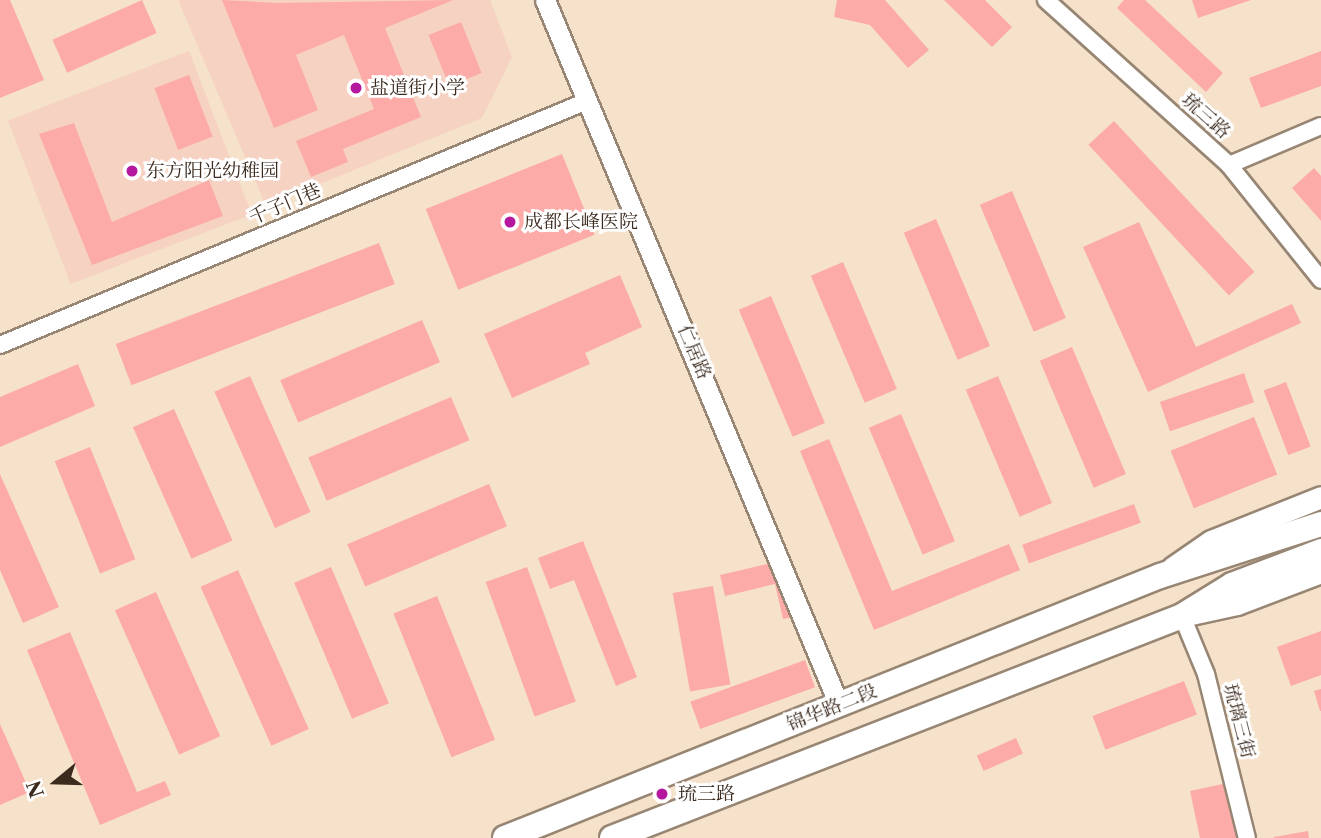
<!DOCTYPE html>
<html>
<head>
<meta charset="utf-8">
<style>
	body { margin:0 }
	#map { position:relative; width:1321px; height:838px; overflow:hidden; background:#f6e2ca; font-family:"Libre Caslon Text","Noto Serif SC",serif }
	div>[style] { position:absolute }
	.built>* { inset:0; background:#f6d2c3; transform-origin:0 0 }
	.building>* { inset:0; background:#fcaba8; transform-origin:0 0 }
	.roads { filter:drop-shadow(2px 0 #988674) drop-shadow(-2px 0 #988674) drop-shadow(0 2px #988674) drop-shadow(0 -2px #988674) }
	.minor>* { height:16px; margin:-8px; padding:0 8px; transform-origin:8px; border-radius:8px; background:#fff }
	.tertiary>* { height:19px; margin:-9.5px; padding:0 9.5px; transform-origin:9.5px; border-radius:9.5px; background:#fff }
	.secondary>* { height:21px; margin:-10.5px; padding:0 10.5px; transform-origin:10.5px; border-radius:10.5px; background:#fff }
	.primary>* { height:24px; margin:-12px; padding:0 12px; transform-origin:12px; border-radius:12px; background:#fff }
	.dots>* { width:19px; height:19px; translate:-50% -50%; box-sizing:border-box; border:4px solid #fff; border-radius:50% }
	span { translate:-50% -50%; white-space:nowrap; text-align:center; line-height:1.15; -webkit-text-stroke:6px #fff; paint-order:stroke }
	.poi-label { font-size:19px; color:#3b2a1e }
	.left { translate:0 -50%; text-align:left }
	.street-label { font-size:19px; color:#3b2a1e }
	.north { position:absolute; left:21px; top:747px; width:70px; height:70px; -webkit-text-stroke:5px #fff; paint-order:stroke; rotate:251deg; font-size:19px; font-weight:700; line-height:28px; text-align:center; color:#3b2a1e }
	.north::after { content:''; display:block; margin:auto; width:24px; height:32px; background:#3b2a1e; clip-path:polygon(50% 0,100% 100%,50% 72%,0 100%) }
</style>
</head>
<body>
<div id="map">
	<div class="built">
		<i style="clip-path:polygon(178px 0,490px 0,512px 57px,482px 118px,266px 206px)"></i>
		<i style="left:189px;top:51px;width:175px;height:194px;rotate:69deg"></i>
	</div>
	<div class="building">
		<i style="clip-path:polygon(0 0,10px 0,44px 80px,0 98px)"></i>
		<i style="left:142px;top:0;width:36px;height:98px;rotate:66deg"></i>
		<i style="clip-path:polygon(222px 0,277px 3px,453px 0,385px 28px,421px 117px,343px 149px,348px 162px,311px 177px,296px 141px,374px 109px,344px 35px,296px 55px,318px 110px,274px 128px)"></i>
		<i style="clip-path:polygon(837px 0,885px 0,929px 50px,908px 68px,870px 25px,834px 17px)"></i>
		<i style="clip-path:polygon(944px 0,985px 0,1012px 27px,992px 47px)"></i>
		<i style="clip-path:polygon(1124px 0,1145px 0,1223px 73px,1206px 92px,1117px 8px)"></i>
		<i style="clip-path:polygon(1192px 0,1251px 0,1198px 18px)"></i>
		<i style="left:461px;top:22px;width:55px;height:35px;rotate:68deg"></i>
		<i style="clip-path:polygon(1321px 51px,1321px 86px,1261px 108px,1249px 78px)"></i>
		<i style="left:189px;top:75px;width:66px;height:37px;rotate:69deg"></i>
		<i style="left:1114px;top:121px;width:206px;height:35px;rotate:47deg"></i>
		<i style="clip-path:polygon(74px 123px,112px 222px,209px 180px,223px 216px,92px 265px,39px 134px)"></i>
		<i style="left:562px;top:154px;width:87px;height:147px;rotate:68deg"></i>
		<i style="clip-path:polygon(1314px 168px,1321px 176px,1321px 221px,1292px 188px)"></i>
		<i style="left:1012px;top:191px;width:138px;height:35px;rotate:67deg"></i>
		<i style="left:936px;top:219px;width:138px;height:35px;rotate:67deg"></i>
		<i style="clip-path:polygon(1139px 222px,1196px 347px,1292px 304px,1301px 323px,1148px 392px,1083px 247px)"></i>
		<i style="left:379px;top:243px;width:44px;height:282px;rotate:69deg"></i>
		<i style="left:843px;top:262px;width:138px;height:35px;rotate:67deg"></i>
		<i style="clip-path:polygon(620px 275px,642px 327px,585px 353px,590px 364px,512px 398px,484px 334px)"></i>
		<i style="left:771px;top:296px;width:138px;height:35px;rotate:67deg"></i>
		<i style="left:422px;top:320px;width:46px;height:154px;rotate:67deg"></i>
		<i style="left:1072px;top:347px;width:138px;height:35px;rotate:67deg"></i>
		<i style="clip-path:polygon(78px 364px,95px 406px,0 447px,0 397px)"></i>
		<i style="left:1244px;top:373px;width:31px;height:89px;rotate:71deg"></i>
		<i style="left:250px;top:376px;width:149px;height:39px;rotate:66deg"></i>
		<i style="left:998px;top:376px;width:138px;height:35px;rotate:67deg"></i>
		<i style="left:1286px;top:382px;width:69px;height:24px;rotate:69deg"></i>
		<i style="left:451px;top:397px;width:47px;height:155px;rotate:67deg"></i>
		<i style="left:174px;top:409px;width:144px;height:45px;rotate:66deg"></i>
		<i style="left:901px;top:414px;width:138px;height:35px;rotate:67deg"></i>
		<i style="left:1254px;top:417px;width:62px;height:90px;rotate:68deg"></i>
		<i style="clip-path:polygon(829px 439px,892px 591px,1009px 544px,1020px 570px,874px 630px,800px 451px)"></i>
		<i style="left:90px;top:447px;width:121px;height:38px;rotate:68deg"></i>
		<i style="clip-path:polygon(0 474px,59px 607px,23px 623px,0 570px)"></i>
		<i style="left:489px;top:484px;width:46px;height:154px;rotate:67deg"></i>
		<i style="left:1134px;top:504px;width:20px;height:119px;rotate:70deg"></i>
		<i style="clip-path:polygon(583px 541px,637px 677px,616px 686px,574px 580px,550px 589px,538px 558px)"></i>
		<i style="clip-path:polygon(780px 561px,794px 617px,783px 619px,775px 584px,725px 596px,720px 575px)"></i>
		<i style="left:331px;top:567px;width:148px;height:40px;rotate:67deg"></i>
		<i style="left:527px;top:567px;width:143px;height:44px;rotate:70deg"></i>
		<i style="left:238px;top:570px;width:174px;height:41px;rotate:66deg"></i>
		<i style="left:713px;top:586px;width:100px;height:41px;rotate:80deg"></i>
		<i style="left:156px;top:592px;width:158px;height:45px;rotate:66deg"></i>
		<i style="left:437px;top:596px;width:155px;height:47px;rotate:68deg"></i>
		<i style="clip-path:polygon(1321px 631px,1321px 675px,1291px 686px,1277px 647px)"></i>
		<i style="clip-path:polygon(70px 632px,137px 792px,165px 781px,171px 795px,100px 825px,27px 650px)"></i>
		<i style="left:805px;top:660px;width:29px;height:122px;rotate:70deg"></i>
		<i style="left:1184px;top:681px;width:36px;height:98px;rotate:69deg"></i>
		<i style="clip-path:polygon(1321px 689px,1321px 711px,1320px 711px,1314px 691px)"></i>
		<i style="clip-path:polygon(0 724px,30px 792px,0 805px)"></i>
		<i style="left:1016px;top:738px;width:17px;height:43px;rotate:66deg"></i>
		<i style="clip-path:polygon(1227px 783px,1238px 838px,1200px 838px,1190px 791px)"></i>
		<i style="clip-path:polygon(1308px 831px,1309px 838px,1274px 838px,1274px 837px)"></i>
	</div>
	<div class="roads">
		<div class="minor">
			<i style="left:1046px;top:0;width:246px;rotate:42deg"></i>
			<i style="left:1229px;top:165px;width:147px;rotate:51.3deg"></i>
			<i style="left:1229px;top:165px;width:100px;rotate:-23deg"></i>
			<i style="left:0;top:345px;width:636px;rotate:-22.57deg"></i>
			<i style="left:1182px;top:616px;width:63px;rotate:67.5deg"></i>
			<i style="left:1206px;top:674px;width:169px;rotate:76deg"></i>
		</div>
		<div class="tertiary">
			<i style="left:545px;top:0;width:764px;rotate:67.36deg"></i>
		</div>
		<div class="secondary">
			<i style="left:1172px;top:568px;width:47px;rotate:-34.7deg"></i>
			<i style="left:1211px;top:541px;width:118px;rotate:-21.8deg"></i>
			<i style="left:1191px;top:614px;width:47px;rotate:-12.3deg"></i>
			<i style="left:1237px;top:604px;width:90px;rotate:-20.9deg"></i>
		</div>
		<div class="primary">
			<i style="left:505px;top:838px;width:705px;rotate:-21.8deg"></i>
			<i style="left:1160px;top:576px;width:169px;rotate:-17.9deg"></i>
			<i style="left:612px;top:838px;width:612px;rotate:-21.28deg"></i>
			<i style="left:1182px;top:616px;width:59px;rotate:-31.8deg"></i>
			<i style="left:1232px;top:585px;width:95px;rotate:-20.9deg"></i>
		</div>
	</div>
	<div class="dots">
		<i style="left:356px;top:88px;background:#b5179e"></i>
		<i style="left:132px;top:171px;background:#b5179e"></i>
		<i style="left:510px;top:222px;background:#b5179e"></i>
		<i style="left:662px;top:794px;background:#b5179e"></i>
	</div>
	<div class="poi-label">
		<span class="left" style="left:370px;top:88px">盐道街小学</span>
		<span class="left" style="left:146px;top:171px">东方阳光幼稚园</span>
		<span class="left" style="left:524px;top:222px">成都长峰医院</span>
		<span class="left" style="left:678px;top:794px">琉三路</span>
	</div>
	<div class="street-label">
		<span style="left:1206px;top:116px;rotate:42deg">琉三路</span>
		<span style="left:285px;top:204px;rotate:-23deg">千子门巷</span>
		<span style="left:694px;top:352px;rotate:67deg">仁居路</span>
		<span style="left:832px;top:708px;rotate:-22deg">锦华路二段</span>
		<span style="left:1239px;top:721px;rotate:76deg">琉璃三街</span>
	</div>
	<div class="north">N</div>
</div>
</body>
</html>
